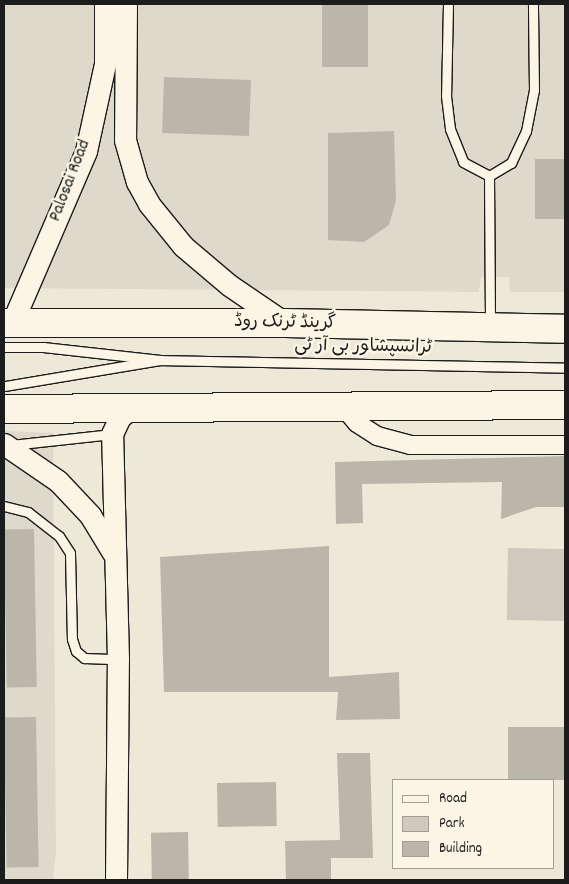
<!DOCTYPE html>
<html>
<head>
<meta charset="utf-8">
<style>
	body { margin:0 }
	#map { position:relative; width:569px; height:884px; overflow:hidden; background:#eee8d9; font-family:Dekko,"Playpen Sans Arabic",sans-serif }
	div>[style] { position:absolute }
	.built>* { inset:0; background:#ded9cb }
	.green>* { inset:0; background:#cfcabd; transform-origin:0 0 }
	.building>* { inset:0; background:#bab6aa; transform-origin:0 0 }
	.roads { filter:drop-shadow(1px 0 #1c1c1c) drop-shadow(-1px 0 #1c1c1c) drop-shadow(0 1px #1c1c1c) drop-shadow(0 -1px #1c1c1c) }
	.service>* { height:9px; margin:-4.5px; padding:0 4.5px; transform-origin:4.5px; border-radius:4.5px; background:#fcf5e5 }
	.minor>* { height:18px; margin:-9px; padding:0 9px; transform-origin:9px; border-radius:9px; background:#fcf5e5 }
	.tertiary>* { height:21px; margin:-10.5px; padding:0 10.5px; transform-origin:10.5px; border-radius:10.5px; background:#fcf5e5 }
	.trunk>* { height:28px; margin:-14px; padding:0 14px; transform-origin:14px; border-radius:14px; background:#fcf5e5 }
	span { translate:-50% -50%; white-space:nowrap; text-align:center; line-height:1.15; -webkit-text-stroke:5px #fcf5e5; paint-order:stroke }
	.street-label { font-size:18px; color:#1c1c1c }
	.frame { position:absolute; inset:0; border:5px solid #1c1c1c; pointer-events:none }
	.legend { position:absolute; left:392px; top:779px; width:162px; height:90px; box-sizing:border-box; background:#fcf5e5; border:1px solid #a29e95; margin:0; padding:6px 9px; list-style:none; font-size:15px; color:#1c1c1c }
	.legend li { display:flex; align-items:center; gap:10px; height:25px }
	.legend b { width:25px; border:1px solid #a29e95 }
</style>
</head>
<body>
<div id="map">
	<div class="built">
		<i style="clip-path:polygon(4px 4px,565px 4px,565px 292px,510px 292px,509px 277px,481px 277px,479px 292px,4px 288px)"></i>
		<i style="clip-path:polygon(4px 431px,53px 433px,56px 853px,53px 880px,4px 880px)"></i>
	</div>
	<div class="green">
		<i style="left:508px;top:548px;width:57px;height:72px;rotate:1deg"></i>
	</div>
	<div class="building">
		<i style="left:322px;top:4px;width:46px;height:63px"></i>
		<i style="left:164px;top:77px;width:87px;height:56px;rotate:2deg"></i>
		<i style="clip-path:polygon(394px 131px,396px 200px,389px 225px,364px 242px,328px 240px,328px 133px)"></i>
		<i style="left:535px;top:159px;width:30px;height:60px"></i>
		<i style="clip-path:polygon(565px 456px,565px 507px,536px 507px,501px 519px,502px 482px,362px 484px,363px 523px,336px 524px,335px 462px)"></i>
		<i style="left:34px;top:529px;width:158px;height:30px;rotate:89deg"></i>
		<i style="clip-path:polygon(329px 546px,329px 677px,399px 672px,400px 719px,336px 720px,338px 692px,164px 692px,160px 557px)"></i>
		<i style="left:36px;top:717px;width:150px;height:32px;rotate:89deg"></i>
		<i style="left:565px;top:727px;width:53px;height:57px;rotate:90deg"></i>
		<i style="clip-path:polygon(337px 753px,370px 753px,373px 858px,331px 858px,331px 880px,286px 880px,285px 841px,340px 840px)"></i>
		<i style="left:276px;top:782px;width:44px;height:59px;rotate:89deg"></i>
		<i style="left:188px;top:832px;width:48px;height:37px;rotate:89deg"></i>
	</div>
	<div class="roads">
		<div class="service">
			<i style="left:448px;top:4px;width:92px;rotate:91.2deg"></i>
			<i style="left:446px;top:96px;width:33px;rotate:83deg"></i>
			<i style="left:450px;top:129px;width:35px;rotate:68deg"></i>
			<i style="left:463px;top:162px;width:30px;rotate:28deg"></i>
			<i style="left:489px;top:176px;width:26px;rotate:-31deg"></i>
			<i style="left:511px;top:163px;width:35px;rotate:-65deg"></i>
			<i style="left:526px;top:131px;width:42px;rotate:-79deg"></i>
			<i style="left:534px;top:90px;width:86px;rotate:-90.7deg"></i>
			<i style="left:489px;top:176px;width:149px;rotate:89.6deg"></i>
			<i style="left:4px;top:347px;width:39px"></i>
			<i style="left:43px;top:347px;width:118px;rotate:6.3deg"></i>
			<i style="left:160px;top:360px;width:158px;rotate:170.5deg"></i>
			<i style="left:160px;top:360px;width:405px;rotate:1.1deg"></i>
			<i style="left:11px;top:445px;width:102px;rotate:-6.2deg"></i>
			<i style="left:4px;top:506px;width:25px;rotate:14deg"></i>
			<i style="left:28px;top:512px;width:39px;rotate:38deg"></i>
			<i style="left:59px;top:536px;width:20px;rotate:57deg"></i>
			<i style="left:70px;top:553px;width:86px;rotate:88.7deg"></i>
			<i style="left:72px;top:639px;width:13px;rotate:72deg"></i>
			<i style="left:76px;top:651px;width:11px;rotate:41deg"></i>
			<i style="left:84px;top:658px;width:34px;rotate:2deg"></i>
		</div>
		<div class="minor">
			<i style="left:342px;top:405px;width:23px;rotate:50deg"></i>
			<i style="left:357px;top:423px;width:24px;rotate:33deg"></i>
			<i style="left:377px;top:436px;width:34px;rotate:15deg"></i>
			<i style="left:410px;top:445px;width:155px"></i>
		</div>
		<div class="tertiary">
			<i style="left:126px;top:4px;width:136px;rotate:90.4deg"></i>
			<i style="left:125px;top:140px;width:44px;rotate:74.1deg"></i>
			<i style="left:137px;top:182px;width:25px;rotate:61deg"></i>
			<i style="left:149px;top:204px;width:54px;rotate:51deg"></i>
			<i style="left:183px;top:246px;width:60px;rotate:40.3deg"></i>
			<i style="left:229px;top:285px;width:68px;rotate:34.2deg"></i>
			<i style="left:12px;top:323px;width:187px;rotate:-66.7deg"></i>
			<i style="left:86px;top:151px;width:89px;rotate:-77.7deg"></i>
			<i style="left:105px;top:64px;width:60px;rotate:-90deg"></i>
			<i style="left:4px;top:444px;width:65px;rotate:34.4deg"></i>
			<i style="left:58px;top:481px;width:47px;rotate:46.7deg"></i>
			<i style="left:90px;top:515px;width:44px;rotate:58.8deg"></i>
			<i style="left:116px;top:880px;width:221px;rotate:-89.5deg"></i>
			<i style="left:118px;top:659px;width:225px;rotate:-91.5deg"></i>
			<i style="left:112px;top:434px;width:19px;rotate:-65deg"></i>
			<i style="left:120px;top:417px;width:14px;rotate:-39deg"></i>
		</div>
		<div class="trunk">
			<i style="left:4px;top:323px;width:281px"></i>
			<i style="left:285px;top:323px;width:280px;rotate:1.2deg"></i>
			<i style="left:4px;top:409px;width:561px;rotate:-0.41deg"></i>
		</div>
	</div>
	<div class="street-label">
		<span style="left:71px;top:181px;rotate:-69deg">Palosai Road</span>
		<span style="left:285px;top:324px;rotate:1deg">گرینڈ ٹرنک روڈ</span>
		<span style="left:363px;top:348px;rotate:1deg">ٹرانسپشاور بی آر ٹی</span>
	</div>
	<div class="frame"></div>
	<ul class="legend">
	<li><b style="height:6px;background:#fcf5e5"></b>Road</li>
	<li><b style="height:14px;background:#cfcabd"></b>Park</li>
	<li><b style="height:14px;background:#bab6aa"></b>Building</li>
	</ul>
</div>
</body>
</html>
